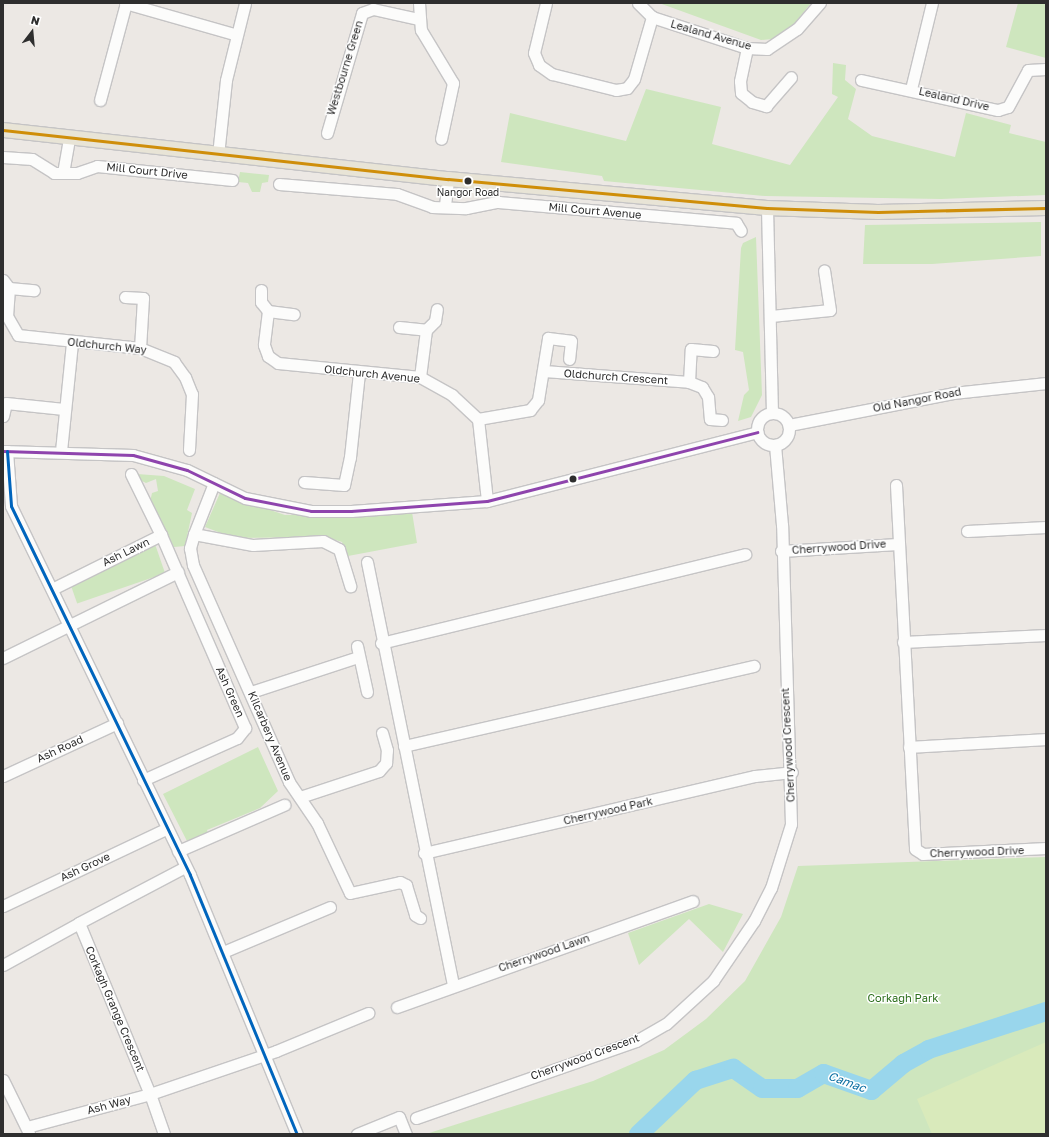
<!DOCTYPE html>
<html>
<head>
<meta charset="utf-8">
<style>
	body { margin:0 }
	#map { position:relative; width:1049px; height:1137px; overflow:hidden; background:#ece8e4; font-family:"Golos Text",sans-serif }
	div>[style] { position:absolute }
	.green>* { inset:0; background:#cee6be; transform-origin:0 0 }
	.pitch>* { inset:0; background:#d9eabb }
	.river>* { height:19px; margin:-9.5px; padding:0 9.5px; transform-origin:9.5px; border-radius:9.5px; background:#99d6ec }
	.roads { filter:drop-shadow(1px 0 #c5c4c5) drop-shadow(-1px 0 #c5c4c5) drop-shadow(0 1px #c5c4c5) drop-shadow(0 -1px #c5c4c5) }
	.minor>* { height:11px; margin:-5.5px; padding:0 5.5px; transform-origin:5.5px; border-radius:5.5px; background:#fcfcfb }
	.minor>.ring { margin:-5.5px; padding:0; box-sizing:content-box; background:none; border:11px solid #fcfcfb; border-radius:50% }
	.major>* { height:14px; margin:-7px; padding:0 7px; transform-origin:7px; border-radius:7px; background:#e8e4d6 }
	.bus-1>* { height:3px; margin:-1.5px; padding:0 1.5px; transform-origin:1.5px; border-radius:1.5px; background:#cf8e09 }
	.bus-2>* { height:3px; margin:-1.5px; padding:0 1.5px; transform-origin:1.5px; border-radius:1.5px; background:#8e44ad }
	.bus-3>* { height:3px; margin:-1.5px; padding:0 1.5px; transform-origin:1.5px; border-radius:1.5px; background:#0065bd }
	.dots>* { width:11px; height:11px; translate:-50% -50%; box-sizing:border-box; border:2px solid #fff; border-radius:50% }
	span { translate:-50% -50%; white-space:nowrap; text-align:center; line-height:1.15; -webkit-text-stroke:3px #fff; paint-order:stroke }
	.bus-label { font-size:10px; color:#2e2e2e }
	.street-label { font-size:11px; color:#2e2e2e }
	.park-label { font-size:11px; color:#2c6e1b }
	.water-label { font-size:12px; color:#0d6fa3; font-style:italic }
	.frame { position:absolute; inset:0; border:4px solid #2e2e2e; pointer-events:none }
	.north { position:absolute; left:12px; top:12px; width:40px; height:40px; -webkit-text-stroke:3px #fff; paint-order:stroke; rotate:16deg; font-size:11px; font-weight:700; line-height:16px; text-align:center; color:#2e2e2e }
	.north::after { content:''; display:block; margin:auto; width:14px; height:18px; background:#2e2e2e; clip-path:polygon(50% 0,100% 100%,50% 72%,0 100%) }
</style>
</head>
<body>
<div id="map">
	<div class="green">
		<i style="clip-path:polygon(659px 3px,811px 3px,790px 29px,773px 39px,761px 40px)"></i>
		<i style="clip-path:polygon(1018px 3px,1046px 3px,1046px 58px,1006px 47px)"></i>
		<i style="clip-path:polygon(833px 63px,846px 65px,845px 80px,856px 89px,848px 119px,872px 136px,955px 157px,966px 113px,1011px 125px,1009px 133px,1046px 142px,1046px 195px,941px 199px,765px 196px,604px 181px,602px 176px,501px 162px,510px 113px,626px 141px,646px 89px,721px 107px,712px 144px,790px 165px,838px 97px,832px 94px)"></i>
		<i style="clip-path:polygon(240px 172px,269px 175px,268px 182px,262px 183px,260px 192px,252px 192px,248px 183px,238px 182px)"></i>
		<i style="clip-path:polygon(1041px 222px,1041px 256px,932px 264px,863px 264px,865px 225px)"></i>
		<i style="clip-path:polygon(756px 237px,762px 395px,751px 417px,738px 421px,744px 395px,749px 390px,743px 352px,735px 350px,741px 248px,743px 243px)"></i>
		<i style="clip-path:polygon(137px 474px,164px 476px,195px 489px,187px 510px,192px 513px,185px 546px,174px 547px,150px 502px,152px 493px,158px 491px,156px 479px,146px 483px,138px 479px)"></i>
		<i style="clip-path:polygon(220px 493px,285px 515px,412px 512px,417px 543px,348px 556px,342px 542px,326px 537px,234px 538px,205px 527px)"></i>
		<i style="left:155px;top:544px;width:31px;height:93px;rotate:71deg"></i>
		<i style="clip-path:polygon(258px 747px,278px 791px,260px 808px,207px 830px,208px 834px,188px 843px,163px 794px)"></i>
		<i style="clip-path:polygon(1046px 857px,1046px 1134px,426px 1134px,593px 1081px,664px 1050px,706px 1019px,745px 981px,781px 917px,798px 866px)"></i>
		<i style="clip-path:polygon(709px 904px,743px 914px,723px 952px,689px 919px,639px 965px,628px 933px)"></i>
	</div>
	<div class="pitch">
		<i style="clip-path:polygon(1046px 1042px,1046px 1133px,932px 1134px,917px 1099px)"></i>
	</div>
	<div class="river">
		<i style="left:638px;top:1134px;width:79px;rotate:-43.5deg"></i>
		<i style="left:695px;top:1080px;width:40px;rotate:-18deg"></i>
		<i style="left:733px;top:1068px;width:35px;rotate:35deg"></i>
		<i style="left:762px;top:1088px;width:35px"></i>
		<i style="left:797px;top:1088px;width:30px;rotate:-30deg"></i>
		<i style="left:823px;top:1073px;width:51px;rotate:19.5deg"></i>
		<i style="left:871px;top:1090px;width:42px;rotate:-40.2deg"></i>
		<i style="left:903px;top:1063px;width:29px;rotate:-29deg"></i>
		<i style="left:928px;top:1049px;width:124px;rotate:-17.9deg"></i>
	</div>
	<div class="roads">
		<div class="minor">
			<i style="left:125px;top:3px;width:116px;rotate:15.9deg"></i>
			<i style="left:419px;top:3px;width:27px;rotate:86deg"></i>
			<i style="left:421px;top:30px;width:62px;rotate:58.9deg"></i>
			<i style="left:453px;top:83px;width:57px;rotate:102.1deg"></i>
			<i style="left:546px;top:3px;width:51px;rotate:103.5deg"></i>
			<i style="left:534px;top:53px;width:13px;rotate:67deg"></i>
			<i style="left:539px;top:65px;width:16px;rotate:35deg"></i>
			<i style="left:552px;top:74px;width:66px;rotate:14deg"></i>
			<i style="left:616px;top:90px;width:11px;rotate:-10deg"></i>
			<i style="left:627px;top:88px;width:11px;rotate:-52deg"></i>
			<i style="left:634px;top:79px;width:65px;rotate:-73.8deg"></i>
			<i style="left:638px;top:3px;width:20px;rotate:45deg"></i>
			<i style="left:652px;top:17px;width:100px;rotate:18.1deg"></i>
			<i style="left:747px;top:48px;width:20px;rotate:3deg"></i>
			<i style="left:767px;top:49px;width:36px;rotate:-34deg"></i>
			<i style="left:797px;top:29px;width:35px;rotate:-49deg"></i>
			<i style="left:747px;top:48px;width:34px;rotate:102deg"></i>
			<i style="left:740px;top:81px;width:12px;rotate:85deg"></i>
			<i style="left:741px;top:93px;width:14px;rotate:39deg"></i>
			<i style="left:752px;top:102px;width:15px;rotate:16deg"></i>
			<i style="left:766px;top:106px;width:38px;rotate:-49deg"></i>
			<i style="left:861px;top:80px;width:140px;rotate:12.4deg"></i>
			<i style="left:998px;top:110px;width:10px;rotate:-17deg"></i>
			<i style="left:1008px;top:107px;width:42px;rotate:-61.6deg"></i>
			<i style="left:1028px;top:70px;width:18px;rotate:-3deg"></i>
			<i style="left:911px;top:89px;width:89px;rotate:-76.3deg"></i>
			<i style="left:100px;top:100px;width:100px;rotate:-75deg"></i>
			<i style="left:327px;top:133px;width:125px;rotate:-73.7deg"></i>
			<i style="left:362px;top:13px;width:12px;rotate:-20deg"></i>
			<i style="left:373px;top:9px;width:47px;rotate:12.3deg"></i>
			<i style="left:218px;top:155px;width:75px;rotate:-83.9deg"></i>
			<i style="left:226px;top:80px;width:79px;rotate:-76.1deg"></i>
			<i style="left:3px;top:157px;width:29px;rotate:4deg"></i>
			<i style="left:32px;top:159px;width:26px;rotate:32deg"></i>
			<i style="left:54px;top:173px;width:23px"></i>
			<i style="left:77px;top:173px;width:21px;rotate:-19deg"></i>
			<i style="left:97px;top:166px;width:136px;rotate:5.9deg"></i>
			<i style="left:63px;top:173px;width:36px;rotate:-80deg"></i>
			<i style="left:279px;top:184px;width:118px;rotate:4.8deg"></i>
			<i style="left:397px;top:194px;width:37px;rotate:20deg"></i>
			<i style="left:432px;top:207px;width:34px;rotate:2deg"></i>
			<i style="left:466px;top:208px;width:33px;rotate:-11deg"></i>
			<i style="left:498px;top:202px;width:239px;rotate:5deg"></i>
			<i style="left:736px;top:223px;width:9px;rotate:58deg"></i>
			<i style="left:445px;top:205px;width:26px;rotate:-83deg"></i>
			<i style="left:767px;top:208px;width:205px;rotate:88.6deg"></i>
			<i style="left:3px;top:280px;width:10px;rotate:53deg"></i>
			<i style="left:9px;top:288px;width:25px;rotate:5deg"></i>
			<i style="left:9px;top:288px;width:28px;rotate:94deg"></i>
			<i style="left:7px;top:316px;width:22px;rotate:60deg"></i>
			<i style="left:18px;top:335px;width:123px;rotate:6.1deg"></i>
			<i style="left:140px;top:348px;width:37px;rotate:22deg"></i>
			<i style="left:174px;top:362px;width:19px;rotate:54deg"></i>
			<i style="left:185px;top:377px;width:18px;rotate:68deg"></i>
			<i style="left:192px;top:394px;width:56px;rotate:93.1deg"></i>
			<i style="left:261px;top:290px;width:12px;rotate:90deg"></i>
			<i style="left:261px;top:302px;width:11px;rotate:52deg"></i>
			<i style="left:268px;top:311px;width:26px;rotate:7deg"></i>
			<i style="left:125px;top:297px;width:18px;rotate:3deg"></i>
			<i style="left:143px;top:298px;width:50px;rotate:93.4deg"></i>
			<i style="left:268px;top:311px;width:34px;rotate:97deg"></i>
			<i style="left:264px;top:345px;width:12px;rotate:70deg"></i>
			<i style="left:268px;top:356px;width:12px;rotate:35deg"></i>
			<i style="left:278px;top:363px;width:143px;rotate:5.6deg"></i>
			<i style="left:420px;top:377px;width:37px;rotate:29deg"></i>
			<i style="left:452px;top:395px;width:35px;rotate:43deg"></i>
			<i style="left:478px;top:419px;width:82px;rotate:83.7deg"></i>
			<i style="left:771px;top:316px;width:59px;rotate:-5.8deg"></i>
			<i style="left:830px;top:310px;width:40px;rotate:-98.5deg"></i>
			<i style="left:399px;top:327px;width:27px;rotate:6deg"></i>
			<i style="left:426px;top:330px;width:13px;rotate:-45deg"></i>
			<i style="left:435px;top:321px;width:12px;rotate:-81deg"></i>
			<i style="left:544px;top:371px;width:145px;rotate:4.3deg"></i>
			<i style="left:689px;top:382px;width:33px;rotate:-87deg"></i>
			<i style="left:691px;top:349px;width:22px;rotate:5deg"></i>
			<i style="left:420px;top:377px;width:47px;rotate:-82.7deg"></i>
			<i style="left:689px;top:382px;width:14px;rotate:21deg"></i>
			<i style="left:702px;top:387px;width:12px;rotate:59deg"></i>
			<i style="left:708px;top:397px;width:22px;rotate:85deg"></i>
			<i style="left:710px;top:419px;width:12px;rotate:5deg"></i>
			<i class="ring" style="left:757px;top:413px;width:21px;height:21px"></i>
			<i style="left:3px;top:416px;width:13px;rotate:-77deg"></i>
			<i style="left:6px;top:403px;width:58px;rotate:5.9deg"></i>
			<i style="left:478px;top:419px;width:53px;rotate:-9.8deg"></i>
			<i style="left:530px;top:410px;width:13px;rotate:-51deg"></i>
			<i style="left:538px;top:400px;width:63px;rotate:-80.8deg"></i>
			<i style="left:548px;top:338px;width:23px;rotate:7deg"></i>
			<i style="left:571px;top:341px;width:18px;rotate:96deg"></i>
			<i style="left:789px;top:425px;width:167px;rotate:-11deg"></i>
			<i style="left:953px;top:393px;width:94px;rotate:-6.1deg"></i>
			<i style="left:3px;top:451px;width:130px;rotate:1.8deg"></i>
			<i style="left:133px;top:455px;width:56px;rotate:15.5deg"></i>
			<i style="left:187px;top:470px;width:64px;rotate:25.8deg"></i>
			<i style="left:245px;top:498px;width:67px;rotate:11.1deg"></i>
			<i style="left:311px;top:511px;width:40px"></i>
			<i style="left:351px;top:511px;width:136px;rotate:-4.2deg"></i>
			<i style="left:487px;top:501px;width:279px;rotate:-14.3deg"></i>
			<i style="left:7px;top:451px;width:55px;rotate:85.8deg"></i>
			<i style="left:11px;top:506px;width:410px;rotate:64.1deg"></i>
			<i style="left:190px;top:875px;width:280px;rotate:67.6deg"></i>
			<i style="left:61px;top:451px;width:109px;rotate:-84.2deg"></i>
			<i style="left:304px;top:482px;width:40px;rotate:4.3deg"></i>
			<i style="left:344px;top:485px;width:29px;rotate:-78deg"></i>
			<i style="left:350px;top:457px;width:84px;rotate:-83.9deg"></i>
			<i style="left:214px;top:483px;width:55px;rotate:111.4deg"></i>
			<i style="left:194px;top:534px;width:15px;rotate:106deg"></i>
			<i style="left:190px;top:548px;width:17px;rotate:80deg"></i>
			<i style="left:193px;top:565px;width:237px;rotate:66.1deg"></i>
			<i style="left:289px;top:782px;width:50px;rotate:55.7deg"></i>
			<i style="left:317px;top:823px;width:77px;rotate:64.8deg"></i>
			<i style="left:350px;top:893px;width:51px;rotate:-12.4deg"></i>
			<i style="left:400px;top:882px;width:7px;rotate:27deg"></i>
			<i style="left:406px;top:885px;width:31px;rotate:73deg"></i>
			<i style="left:415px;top:915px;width:6px;rotate:31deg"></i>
			<i style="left:896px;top:485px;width:364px;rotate:87deg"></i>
			<i style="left:915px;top:849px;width:9px;rotate:32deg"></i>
			<i style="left:923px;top:854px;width:123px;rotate:-2.8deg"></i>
			<i style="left:967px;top:531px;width:79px;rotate:-2.9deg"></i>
			<i style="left:194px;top:534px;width:60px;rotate:10.6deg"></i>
			<i style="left:253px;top:545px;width:70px;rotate:-3.3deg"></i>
			<i style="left:323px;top:541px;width:18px;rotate:27deg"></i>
			<i style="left:339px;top:549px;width:39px;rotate:73deg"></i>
			<i style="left:781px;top:551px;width:117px;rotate:-3.4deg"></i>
			<i style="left:367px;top:562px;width:432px;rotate:78.5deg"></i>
			<i style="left:52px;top:589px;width:122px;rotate:-26.4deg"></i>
			<i style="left:161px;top:535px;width:68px;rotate:-116.2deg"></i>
			<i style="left:903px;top:642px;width:143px;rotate:-2.8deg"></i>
			<i style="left:381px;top:643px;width:375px;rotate:-13.7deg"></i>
			<i style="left:357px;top:646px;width:47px;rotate:77.7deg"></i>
			<i style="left:3px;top:658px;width:195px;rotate:-26.2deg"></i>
			<i style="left:251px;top:692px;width:113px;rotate:-18.1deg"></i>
			<i style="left:404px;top:746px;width:359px;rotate:-12.9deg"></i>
			<i style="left:909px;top:747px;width:137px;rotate:-3.3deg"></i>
			<i style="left:3px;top:776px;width:126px;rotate:-24.9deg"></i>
			<i style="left:143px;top:780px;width:103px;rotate:-24.1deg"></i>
			<i style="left:237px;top:738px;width:13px;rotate:-51deg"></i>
			<i style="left:245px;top:728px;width:210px;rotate:-113.5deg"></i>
			<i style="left:300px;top:797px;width:83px;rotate:-18.2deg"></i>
			<i style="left:379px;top:771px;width:11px;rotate:-49deg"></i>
			<i style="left:386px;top:763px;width:13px;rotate:-86deg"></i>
			<i style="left:387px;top:750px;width:18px;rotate:-106deg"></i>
			<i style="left:178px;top:851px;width:116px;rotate:-23.5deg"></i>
			<i style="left:424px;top:853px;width:340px;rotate:-13.1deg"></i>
			<i style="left:755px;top:776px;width:37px;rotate:-6deg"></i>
			<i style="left:185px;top:867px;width:120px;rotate:152.2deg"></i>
			<i style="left:79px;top:923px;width:185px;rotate:67.5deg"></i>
			<i style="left:150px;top:1094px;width:133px;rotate:-18.8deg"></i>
			<i style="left:276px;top:1051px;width:100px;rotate:-22.4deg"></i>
			<i style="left:3px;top:906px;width:180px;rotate:-25.3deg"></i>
			<i style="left:223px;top:952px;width:116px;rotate:-22.8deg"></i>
			<i style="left:3px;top:965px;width:87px;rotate:-28.9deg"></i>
			<i style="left:397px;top:1007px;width:314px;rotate:-19.7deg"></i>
			<i style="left:3px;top:1080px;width:59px;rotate:63.9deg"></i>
			<i style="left:416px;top:1118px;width:233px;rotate:-19.3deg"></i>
			<i style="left:636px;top:1041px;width:34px;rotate:-30deg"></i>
			<i style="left:666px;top:1024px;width:64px;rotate:-42.5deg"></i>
			<i style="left:713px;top:981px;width:73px;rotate:-55.7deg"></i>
			<i style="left:754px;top:921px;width:37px;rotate:-63deg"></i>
			<i style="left:771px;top:888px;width:67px;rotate:-72.6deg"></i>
			<i style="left:791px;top:824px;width:299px;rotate:-91.7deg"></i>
			<i style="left:782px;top:525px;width:80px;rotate:-95deg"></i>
			<i style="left:27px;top:1127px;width:127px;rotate:-15deg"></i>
			<i style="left:150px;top:1094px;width:42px;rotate:70.7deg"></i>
			<i style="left:357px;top:1134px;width:45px;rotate:-22deg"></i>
			<i style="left:399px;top:1117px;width:18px;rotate:68deg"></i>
		</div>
		<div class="major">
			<i style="left:3px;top:130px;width:448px;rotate:6.3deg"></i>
			<i style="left:448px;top:179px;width:320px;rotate:5.2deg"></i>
			<i style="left:767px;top:208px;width:111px;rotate:2.1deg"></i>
			<i style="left:878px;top:212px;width:168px;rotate:-1.4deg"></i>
		</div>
	</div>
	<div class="bus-1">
		<i style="left:3px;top:130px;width:448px;rotate:6.3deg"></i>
		<i style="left:448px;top:179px;width:320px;rotate:5.2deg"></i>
		<i style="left:767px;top:208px;width:111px;rotate:2.1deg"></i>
		<i style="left:878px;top:212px;width:168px;rotate:-1.4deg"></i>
	</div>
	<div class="bus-2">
		<i style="left:3px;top:451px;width:130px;rotate:1.8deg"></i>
		<i style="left:133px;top:455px;width:56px;rotate:15.5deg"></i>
		<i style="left:187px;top:470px;width:64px;rotate:25.8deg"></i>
		<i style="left:245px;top:498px;width:67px;rotate:11.1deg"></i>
		<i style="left:311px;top:511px;width:40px"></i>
		<i style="left:351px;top:511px;width:136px;rotate:-4.2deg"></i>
		<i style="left:487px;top:501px;width:279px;rotate:-14.3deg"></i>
	</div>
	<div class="bus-3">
		<i style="left:7px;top:451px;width:55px;rotate:85.8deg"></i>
		<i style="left:11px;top:506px;width:410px;rotate:64.1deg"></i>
		<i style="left:190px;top:875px;width:280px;rotate:67.6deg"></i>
	</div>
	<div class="dots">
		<i style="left:468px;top:181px;background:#2e2e2e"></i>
		<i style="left:573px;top:479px;background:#2e2e2e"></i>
	</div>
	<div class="bus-label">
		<span style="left:468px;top:193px">Nangor Road</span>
	</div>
	<div class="street-label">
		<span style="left:711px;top:35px;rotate:16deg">Lealand Avenue</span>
		<span style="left:345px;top:68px;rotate:-73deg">Westbourne Green</span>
		<span style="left:954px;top:99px;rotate:13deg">Lealand Drive</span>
		<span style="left:147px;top:171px;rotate:6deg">Mill Court Drive</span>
		<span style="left:595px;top:211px;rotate:5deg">Mill Court Avenue</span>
		<span style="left:107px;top:346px;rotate:6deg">Oldchurch Way</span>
		<span style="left:372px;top:374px;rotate:6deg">Oldchurch Avenue</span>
		<span style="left:616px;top:377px;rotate:4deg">Oldchurch Crescent</span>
		<span style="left:917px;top:400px;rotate:-11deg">Old Nangor Road</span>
		<span style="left:839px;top:547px;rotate:-4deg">Cherrywood Drive</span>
		<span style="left:126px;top:552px;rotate:-26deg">Ash Lawn</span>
		<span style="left:230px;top:692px;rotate:66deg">Ash Green</span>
		<span style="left:270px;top:736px;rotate:67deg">Kilcarbery Avenue</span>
		<span style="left:788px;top:745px;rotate:-93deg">Cherrywood Crescent</span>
		<span style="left:60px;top:749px;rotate:-25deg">Ash Road</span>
		<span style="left:608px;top:811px;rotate:-13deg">Cherrywood Park</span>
		<span style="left:977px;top:852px;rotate:-2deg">Cherrywood Drive</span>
		<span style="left:85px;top:867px;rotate:-25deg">Ash Grove</span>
		<span style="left:544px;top:953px;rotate:-19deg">Cherrywood Lawn</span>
		<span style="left:115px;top:1009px;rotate:67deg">Corkagh Grange Crescent</span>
		<span style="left:585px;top:1057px;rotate:-20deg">Cherrywood Crescent</span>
		<span style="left:109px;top:1105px;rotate:-15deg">Ash Way</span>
	</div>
	<div class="park-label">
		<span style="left:903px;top:998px">Corkagh Park</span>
	</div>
	<div class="water-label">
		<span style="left:847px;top:1082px;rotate:20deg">Camac</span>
	</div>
	<div class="frame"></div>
	<div class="north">N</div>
</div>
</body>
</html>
